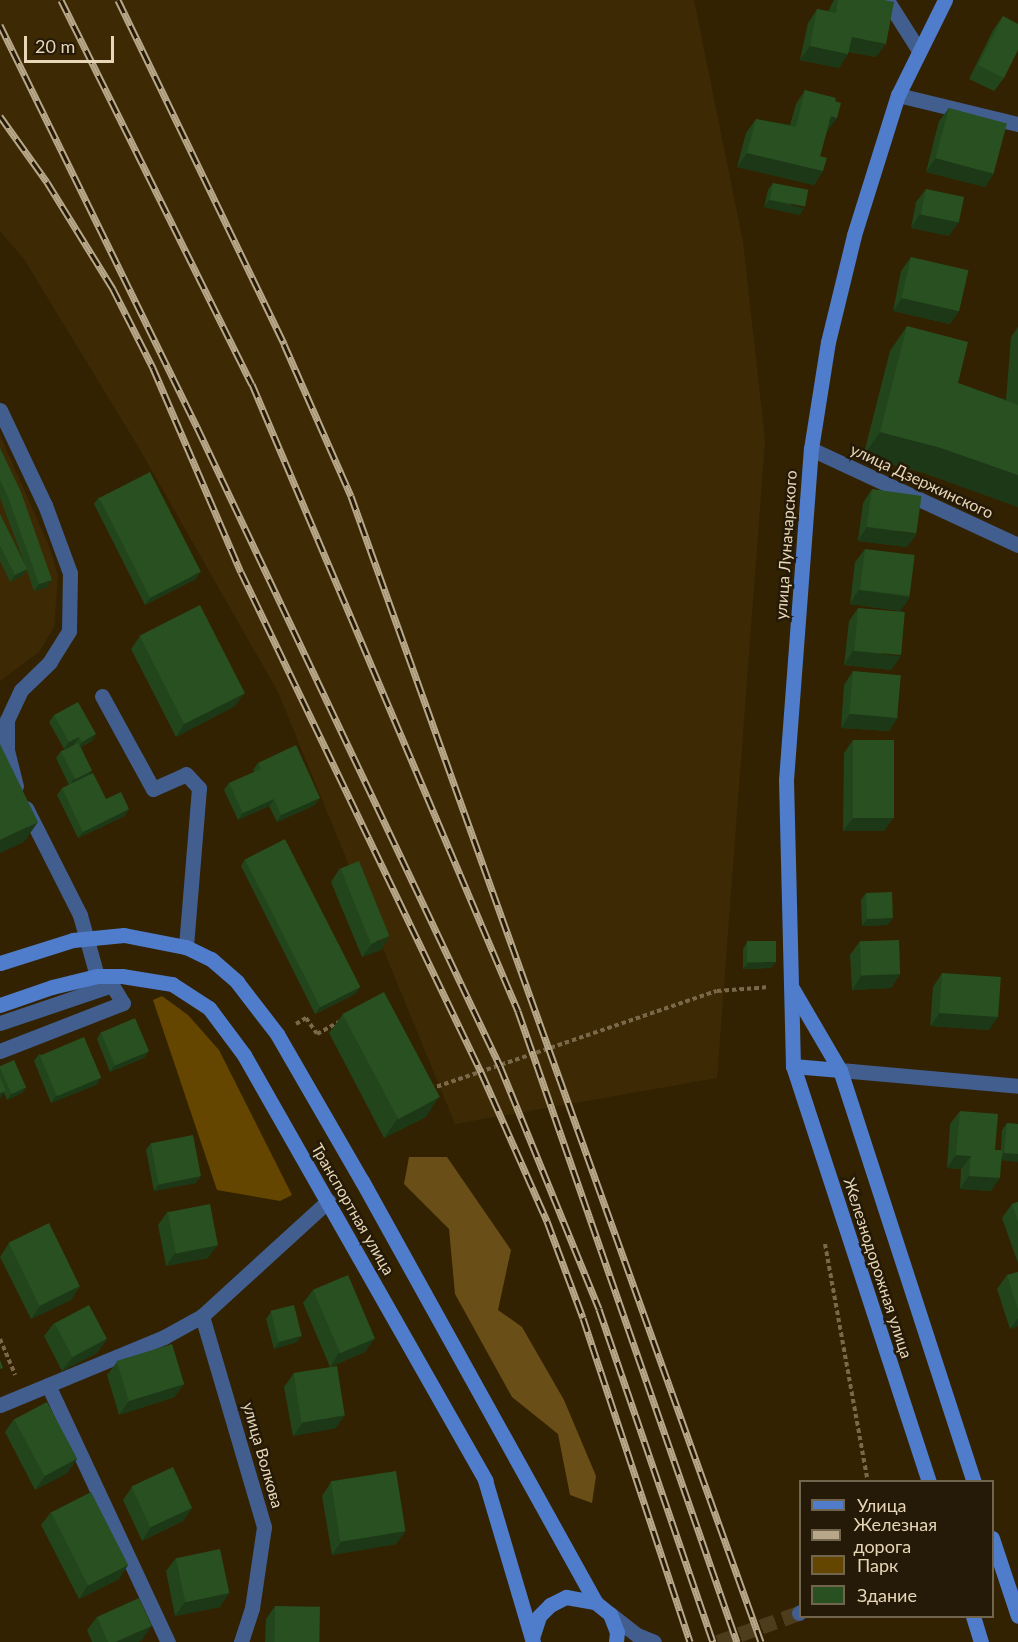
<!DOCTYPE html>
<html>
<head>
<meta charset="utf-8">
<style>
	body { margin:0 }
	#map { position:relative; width:1018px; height:1642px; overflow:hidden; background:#322201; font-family:Lato,sans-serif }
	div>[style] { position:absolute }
	.built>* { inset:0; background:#3d2a05 }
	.green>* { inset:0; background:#654600 }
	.forest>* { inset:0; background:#6a4e18 }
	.street-tunnel>* { height:15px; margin-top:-7.5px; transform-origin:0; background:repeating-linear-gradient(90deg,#4d3d1c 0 15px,transparent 0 23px) }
	.path>* { height:4px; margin-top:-2px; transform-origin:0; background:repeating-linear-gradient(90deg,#796849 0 4.5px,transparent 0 7.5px) }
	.lane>* { height:15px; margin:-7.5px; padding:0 7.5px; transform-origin:7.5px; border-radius:7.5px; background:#415e8f }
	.street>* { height:15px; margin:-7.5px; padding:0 7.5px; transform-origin:7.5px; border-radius:7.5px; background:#415e8f }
	.secondary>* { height:15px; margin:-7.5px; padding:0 7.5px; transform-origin:7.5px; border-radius:7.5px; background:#4f7ccb }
	.rail>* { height:7px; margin-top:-3.5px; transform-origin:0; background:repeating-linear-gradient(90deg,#241a07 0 14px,#b8a889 0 28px); box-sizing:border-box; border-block:2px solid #b8a889 }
	.wall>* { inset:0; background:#22451c }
	.shaded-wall>* { inset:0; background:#1c3817 }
	.building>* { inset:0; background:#285021; transform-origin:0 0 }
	span { translate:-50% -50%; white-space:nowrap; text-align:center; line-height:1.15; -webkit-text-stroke:5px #241a07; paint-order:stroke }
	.street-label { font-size:16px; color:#e7d6b8 }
	.legend { position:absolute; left:799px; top:1480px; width:195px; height:138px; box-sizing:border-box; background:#241a07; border:2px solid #72654e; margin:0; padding:8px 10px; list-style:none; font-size:18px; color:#e7d6b8 }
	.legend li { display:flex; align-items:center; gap:12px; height:30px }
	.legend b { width:30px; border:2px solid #72654e }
	.scale { position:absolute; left:24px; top:36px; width:90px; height:27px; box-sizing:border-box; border:3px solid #e7d6b8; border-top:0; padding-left:8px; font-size:18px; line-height:21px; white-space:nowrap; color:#e7d6b8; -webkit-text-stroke:4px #241a07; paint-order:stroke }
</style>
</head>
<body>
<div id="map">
	<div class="built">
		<i style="clip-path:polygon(0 0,694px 0,743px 242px,765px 441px,717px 1078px,455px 1124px,278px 692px,139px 448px,24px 259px,0 231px)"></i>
		<i style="clip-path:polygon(0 435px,49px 546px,58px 575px,54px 627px,39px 652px,0 681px)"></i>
	</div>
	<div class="green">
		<i style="clip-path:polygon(162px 996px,188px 1015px,219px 1050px,292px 1195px,280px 1201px,217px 1190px,153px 1000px)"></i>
	</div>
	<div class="forest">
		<i style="clip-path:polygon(409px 1157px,447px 1157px,511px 1250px,498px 1310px,522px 1327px,564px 1400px,596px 1476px,592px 1503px,570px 1495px,558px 1434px,512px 1397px,455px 1294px,449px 1229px,404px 1184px)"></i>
	</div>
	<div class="street-tunnel">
		<i style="left:718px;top:1642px;width:86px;rotate:-19.7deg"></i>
	</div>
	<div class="path">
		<i style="left:296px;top:1024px;width:12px;rotate:-31deg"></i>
		<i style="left:306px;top:1018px;width:19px;rotate:55deg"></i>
		<i style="left:317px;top:1034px;width:25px;rotate:-29deg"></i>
		<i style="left:430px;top:1089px;width:303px;rotate:-18.9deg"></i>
		<i style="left:717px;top:991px;width:52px;rotate:-4.4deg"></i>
		<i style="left:825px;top:1244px;width:242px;rotate:79.8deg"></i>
		<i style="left:0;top:1339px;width:39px;rotate:67deg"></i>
	</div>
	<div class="lane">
		<i style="left:0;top:410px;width:105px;rotate:64.7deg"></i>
		<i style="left:45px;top:505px;width:72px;rotate:69.8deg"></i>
		<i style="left:70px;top:573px;width:58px;rotate:91deg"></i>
		<i style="left:69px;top:631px;width:36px;rotate:122deg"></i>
		<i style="left:50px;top:662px;width:40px;rotate:136deg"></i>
		<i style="left:21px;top:690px;width:33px;rotate:115deg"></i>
		<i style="left:7px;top:720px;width:30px;rotate:90deg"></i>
		<i style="left:7px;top:750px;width:37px;rotate:76deg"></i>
		<i style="left:102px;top:696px;width:106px;rotate:61.3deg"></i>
		<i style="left:153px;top:789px;width:36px;rotate:-24deg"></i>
		<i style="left:186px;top:774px;width:19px;rotate:47deg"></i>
		<i style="left:199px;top:788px;width:160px;rotate:94.7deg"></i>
		<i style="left:26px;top:808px;width:120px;rotate:63.2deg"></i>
		<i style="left:80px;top:915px;width:63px;rotate:74.4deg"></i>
		<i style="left:0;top:1023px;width:118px;rotate:-18.7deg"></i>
		<i style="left:112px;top:985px;width:21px;rotate:59deg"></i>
		<i style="left:123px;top:1003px;width:132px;rotate:158.7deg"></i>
	</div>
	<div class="street">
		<i style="left:887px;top:0;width:58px;rotate:57.7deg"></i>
		<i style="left:898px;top:95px;width:123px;rotate:13.6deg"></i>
		<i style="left:811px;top:449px;width:228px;rotate:24.9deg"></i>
		<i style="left:840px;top:1070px;width:179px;rotate:5.1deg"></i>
		<i style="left:202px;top:1316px;width:220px;rotate:73.6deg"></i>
		<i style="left:264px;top:1527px;width:82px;rotate:98.4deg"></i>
		<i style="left:252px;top:1608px;width:36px;rotate:108deg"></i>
		<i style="left:48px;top:1385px;width:284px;rotate:65deg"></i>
		<i style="left:0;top:1405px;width:178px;rotate:-22.5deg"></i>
		<i style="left:164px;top:1337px;width:43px;rotate:-28.9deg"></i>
		<i style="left:202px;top:1316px;width:171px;rotate:-42.4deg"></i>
		<i style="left:799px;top:1613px;width:1px;rotate:-45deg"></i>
		<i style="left:610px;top:1614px;width:34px;rotate:38deg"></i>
		<i style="left:637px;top:1635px;width:18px;rotate:22deg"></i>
	</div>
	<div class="secondary">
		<i style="left:0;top:963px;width:77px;rotate:-17.5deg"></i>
		<i style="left:73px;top:940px;width:51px;rotate:-5.6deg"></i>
		<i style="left:124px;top:935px;width:63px;rotate:11deg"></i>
		<i style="left:186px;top:947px;width:28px;rotate:26deg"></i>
		<i style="left:211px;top:959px;width:35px;rotate:41deg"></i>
		<i style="left:237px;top:982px;width:66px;rotate:52.4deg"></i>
		<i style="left:277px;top:1034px;width:170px;rotate:60deg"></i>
		<i style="left:362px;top:1181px;width:481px;rotate:61deg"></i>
		<i style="left:595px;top:1602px;width:19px;rotate:39deg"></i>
		<i style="left:610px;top:1614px;width:19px;rotate:69deg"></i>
		<i style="left:617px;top:1632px;width:10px;rotate:96deg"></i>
		<i style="left:792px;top:988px;width:95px;rotate:59.7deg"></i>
		<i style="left:840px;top:1070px;width:433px;rotate:72deg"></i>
		<i style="left:0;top:1005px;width:55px;rotate:-19.1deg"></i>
		<i style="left:52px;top:987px;width:46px;rotate:-13.7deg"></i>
		<i style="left:97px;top:976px;width:25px"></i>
		<i style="left:122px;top:976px;width:51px;rotate:9.1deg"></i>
		<i style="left:172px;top:984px;width:44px;rotate:33deg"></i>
		<i style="left:209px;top:1008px;width:59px;rotate:53.3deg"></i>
		<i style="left:244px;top:1055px;width:489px;rotate:60.4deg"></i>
		<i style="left:485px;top:1480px;width:169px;rotate:73.5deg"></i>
		<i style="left:793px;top:1066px;width:47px;rotate:4.9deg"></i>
		<i style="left:929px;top:1482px;width:438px;rotate:-108.1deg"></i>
		<i style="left:793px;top:1066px;width:286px;rotate:-91.4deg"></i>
		<i style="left:786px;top:780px;width:332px;rotate:-85.7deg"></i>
		<i style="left:811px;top:449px;width:108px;rotate:-81deg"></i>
		<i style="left:828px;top:342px;width:110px;rotate:-76.3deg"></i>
		<i style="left:854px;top:235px;width:147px;rotate:-72.6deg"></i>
		<i style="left:898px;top:95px;width:106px;rotate:-63.7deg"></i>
		<i style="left:992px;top:1538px;width:82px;rotate:71.6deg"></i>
		<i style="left:973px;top:1616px;width:27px;rotate:73deg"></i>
		<i style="left:532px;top:1638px;width:23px;rotate:-72deg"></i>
		<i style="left:539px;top:1616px;width:16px;rotate:-45deg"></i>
		<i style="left:550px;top:1605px;width:18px;rotate:-27deg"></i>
		<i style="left:566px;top:1597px;width:29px;rotate:10deg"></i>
	</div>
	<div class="rail">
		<i style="left:61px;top:0;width:429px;rotate:63.6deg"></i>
		<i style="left:252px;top:384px;width:681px;rotate:67.01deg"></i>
		<i style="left:518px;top:1011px;width:668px;rotate:70.86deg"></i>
		<i style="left:118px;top:0;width:382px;rotate:64.2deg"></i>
		<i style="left:284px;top:344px;width:166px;rotate:66.2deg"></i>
		<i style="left:351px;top:496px;width:1217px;rotate:70.31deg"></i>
		<i style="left:0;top:25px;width:448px;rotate:63.9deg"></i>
		<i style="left:197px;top:427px;width:707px;rotate:64.63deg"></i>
		<i style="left:500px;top:1066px;width:262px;rotate:67.8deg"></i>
		<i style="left:599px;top:1309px;width:352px;rotate:71.1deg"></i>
		<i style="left:0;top:116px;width:81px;rotate:54.5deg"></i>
		<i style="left:47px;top:182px;width:126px;rotate:58.3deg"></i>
		<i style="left:113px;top:289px;width:89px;rotate:63.1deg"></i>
		<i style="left:153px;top:368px;width:222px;rotate:66.7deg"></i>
		<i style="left:241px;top:572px;width:555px;rotate:64.36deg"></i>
		<i style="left:481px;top:1072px;width:163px;rotate:66.1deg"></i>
		<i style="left:547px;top:1221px;width:103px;rotate:69.6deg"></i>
		<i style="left:583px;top:1318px;width:341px;rotate:71.7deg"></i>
	</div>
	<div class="wall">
		<i style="clip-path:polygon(834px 0,884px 0,876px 57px,849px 52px,839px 68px,800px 60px,808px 23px,817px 9px,829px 11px,831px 5px)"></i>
		<i style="clip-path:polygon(1003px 16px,1004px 78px,994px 91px,969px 79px,993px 30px)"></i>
		<i style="clip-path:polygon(805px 90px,835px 101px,837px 118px,827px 131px,820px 156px,823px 171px,814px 185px,737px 167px,746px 133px,756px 119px,790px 125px,796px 104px)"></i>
		<i style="clip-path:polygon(949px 108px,994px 173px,985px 187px,926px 172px,939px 121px)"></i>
		<i style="clip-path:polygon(773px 183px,800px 215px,764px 207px,768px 190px)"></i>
		<i style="clip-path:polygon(926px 189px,949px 236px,911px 228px,916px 202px)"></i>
		<i style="clip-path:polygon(911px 257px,950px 324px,893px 311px,901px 271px)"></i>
		<i style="clip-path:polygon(907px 326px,958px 383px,1006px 400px,1011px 337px,1018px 327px,1018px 507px,924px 473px,863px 457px,890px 351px)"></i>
		<i style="clip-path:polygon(0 448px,47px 587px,34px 591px,27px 570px,22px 576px,10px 582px,0 561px,0 514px,24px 562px,0 498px)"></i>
		<i style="clip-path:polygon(872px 489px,907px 547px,858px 541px,863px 503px)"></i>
		<i style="clip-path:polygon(99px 497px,196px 579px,145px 605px,94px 504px)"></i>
		<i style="clip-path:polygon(865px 549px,910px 597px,900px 611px,850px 604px,855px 562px)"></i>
		<i style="clip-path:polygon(858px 608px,891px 670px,844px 665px,849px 621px)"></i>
		<i style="clip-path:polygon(140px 636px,235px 706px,176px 737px,131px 649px)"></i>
		<i style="clip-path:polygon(853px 671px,898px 717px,889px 731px,841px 728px,844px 685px)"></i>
		<i style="clip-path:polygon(54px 715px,92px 741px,81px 747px,92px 771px,89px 775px,106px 799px,125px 816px,78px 838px,57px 795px,62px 788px,69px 785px,56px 758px,61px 751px,75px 744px,74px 744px,64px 749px,49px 722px)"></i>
		<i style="clip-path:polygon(853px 740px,893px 818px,884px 831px,843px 831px,844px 753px)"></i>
		<i style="clip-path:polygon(258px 763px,315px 805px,277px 822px,269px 806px,238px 820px,224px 790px,229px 783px,254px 772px,253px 770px)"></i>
		<i style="clip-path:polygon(245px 859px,360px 987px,355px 994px,315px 1014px,241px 866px)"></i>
		<i style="clip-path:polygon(340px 868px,381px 950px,362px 957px,331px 882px)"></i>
		<i style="clip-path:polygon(866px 893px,888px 925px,862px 926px,861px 900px)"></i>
		<i style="clip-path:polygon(860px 941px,900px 974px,891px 988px,852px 990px,850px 955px)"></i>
		<i style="clip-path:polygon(747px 942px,771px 968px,743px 969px,743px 949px)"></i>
		<i style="clip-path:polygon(942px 973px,989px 1030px,930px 1026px,933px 987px)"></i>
		<i style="clip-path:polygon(343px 1014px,426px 1117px,384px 1138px,329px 1033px)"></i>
		<i style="clip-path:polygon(101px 1032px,149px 1051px,144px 1058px,110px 1072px,97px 1039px)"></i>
		<i style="clip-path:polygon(39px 1054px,101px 1078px,96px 1085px,51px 1103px,34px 1061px)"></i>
		<i style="clip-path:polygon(0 1067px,26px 1087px,22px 1093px,7px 1100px,4px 1093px,0 1098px)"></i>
		<i style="clip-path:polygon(960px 1111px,995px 1150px,1001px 1150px,1002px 1130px,1007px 1123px,1018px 1124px,1018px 1162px,1002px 1160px,991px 1191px,960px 1189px,961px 1169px,947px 1168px,950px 1124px)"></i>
		<i style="clip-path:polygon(151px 1143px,196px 1183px,154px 1191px,146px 1150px)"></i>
		<i style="clip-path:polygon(1018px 1202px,1018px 1263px,1002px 1218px,1012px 1204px)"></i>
		<i style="clip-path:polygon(168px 1211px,208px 1258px,166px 1266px,158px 1225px)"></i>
		<i style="clip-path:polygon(9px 1243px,80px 1286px,71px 1300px,31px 1319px,0 1257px)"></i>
		<i style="clip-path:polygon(1018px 1272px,1018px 1326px,1010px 1329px,997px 1289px,1007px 1275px)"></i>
		<i style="clip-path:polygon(313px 1290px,365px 1352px,330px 1367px,303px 1303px)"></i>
		<i style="clip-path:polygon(271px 1312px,297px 1342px,274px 1349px,266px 1319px)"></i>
		<i style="clip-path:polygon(54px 1323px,107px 1339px,97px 1353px,62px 1371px,44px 1336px)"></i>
		<i style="clip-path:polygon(117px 1362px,175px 1397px,119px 1415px,107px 1375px)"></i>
		<i style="clip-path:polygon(294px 1373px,336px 1428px,293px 1436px,284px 1387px)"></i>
		<i style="clip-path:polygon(14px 1419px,77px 1459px,67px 1473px,35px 1490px,5px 1432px)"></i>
		<i style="clip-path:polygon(331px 1482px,396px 1544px,332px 1555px,322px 1496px)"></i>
		<i style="clip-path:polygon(132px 1487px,192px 1508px,183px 1521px,142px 1541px,123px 1500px)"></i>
		<i style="clip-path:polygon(51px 1512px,128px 1565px,119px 1579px,79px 1599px,41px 1525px)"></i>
		<i style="clip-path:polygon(176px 1558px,229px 1593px,220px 1607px,175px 1616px,166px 1571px)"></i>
		<i style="clip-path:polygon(275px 1606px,319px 1642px,265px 1642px,266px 1619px)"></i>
		<i style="clip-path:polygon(97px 1617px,142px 1640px,137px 1642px,92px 1642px,87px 1630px)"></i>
	</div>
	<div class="shaded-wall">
		<i style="clip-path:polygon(852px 37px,886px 44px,876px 57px,843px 50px)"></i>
		<i style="clip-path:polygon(810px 46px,848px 54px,839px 68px,800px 60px)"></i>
		<i style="clip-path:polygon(831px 116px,837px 118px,827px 131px,821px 130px)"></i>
		<i style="clip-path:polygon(747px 153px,823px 171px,814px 185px,737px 167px)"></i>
		<i style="clip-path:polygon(936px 158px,994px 173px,985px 187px,926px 172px)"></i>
		<i style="clip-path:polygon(769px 200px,804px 208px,800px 215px,764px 207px)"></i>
		<i style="clip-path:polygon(920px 214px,959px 222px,949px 236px,911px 228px)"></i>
		<i style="clip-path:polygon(902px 298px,960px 310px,950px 324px,893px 311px)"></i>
		<i style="clip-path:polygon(880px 432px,941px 448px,1018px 475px,1018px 507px,924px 473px,863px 457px)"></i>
		<i style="clip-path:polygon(867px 527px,917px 534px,907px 547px,858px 541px)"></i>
		<i style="clip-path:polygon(27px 569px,22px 576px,10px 582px,15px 575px)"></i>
		<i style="clip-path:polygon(201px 572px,196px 579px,145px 605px,150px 598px)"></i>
		<i style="clip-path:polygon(52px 580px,47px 587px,34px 591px,39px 584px)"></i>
		<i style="clip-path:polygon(859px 590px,910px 597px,900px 611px,850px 604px)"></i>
		<i style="clip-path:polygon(853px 651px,901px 656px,891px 670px,844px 665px)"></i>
		<i style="clip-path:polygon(245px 693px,235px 706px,176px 737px,185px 723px)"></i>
		<i style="clip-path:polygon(850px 714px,898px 717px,889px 731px,841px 728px)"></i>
		<i style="clip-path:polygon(96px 734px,92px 741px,77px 749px,82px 742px)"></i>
		<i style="clip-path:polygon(79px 737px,74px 744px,64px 749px,69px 742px)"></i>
		<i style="clip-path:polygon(92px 771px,87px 778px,69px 786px,74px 779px)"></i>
		<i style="clip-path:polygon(320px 798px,315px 805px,277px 822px,281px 815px)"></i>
		<i style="clip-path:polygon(274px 799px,269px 806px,238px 820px,243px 813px)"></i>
		<i style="clip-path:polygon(129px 809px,125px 816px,78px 838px,83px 832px)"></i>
		<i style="clip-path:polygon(853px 818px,893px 818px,884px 831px,843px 831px)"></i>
		<i style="clip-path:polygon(38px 822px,24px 842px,0 853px,0 840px)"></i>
		<i style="clip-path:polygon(893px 918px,888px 925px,862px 926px,867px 919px)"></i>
		<i style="clip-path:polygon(390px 936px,381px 950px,362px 957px,372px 944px)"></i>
		<i style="clip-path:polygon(776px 962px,771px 968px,743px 969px,748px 963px)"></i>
		<i style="clip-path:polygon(900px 974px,891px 988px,852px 990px,861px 976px)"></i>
		<i style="clip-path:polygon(360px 987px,355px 994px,315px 1014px,320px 1007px)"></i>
		<i style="clip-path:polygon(940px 1013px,999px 1016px,989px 1030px,930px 1026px)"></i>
		<i style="clip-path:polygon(149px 1051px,144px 1058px,110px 1072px,115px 1065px)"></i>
		<i style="clip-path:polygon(101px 1078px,96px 1085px,51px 1103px,56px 1096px)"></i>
		<i style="clip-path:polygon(26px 1087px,22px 1093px,7px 1100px,12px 1093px)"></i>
		<i style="clip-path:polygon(6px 1091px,1px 1097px,0 1098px,0 1093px)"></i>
		<i style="clip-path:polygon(439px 1097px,426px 1117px,384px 1138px,398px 1118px)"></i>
		<i style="clip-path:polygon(1004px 1153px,1018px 1154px,1018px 1162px,1000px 1160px)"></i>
		<i style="clip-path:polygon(956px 1155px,971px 1156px,961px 1169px,947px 1168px)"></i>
		<i style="clip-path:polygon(201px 1176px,196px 1183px,154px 1191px,159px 1184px)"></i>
		<i style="clip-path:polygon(969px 1176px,1000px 1178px,991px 1191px,960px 1189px)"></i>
		<i style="clip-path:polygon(218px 1245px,208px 1258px,166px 1266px,175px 1253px)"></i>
		<i style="clip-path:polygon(80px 1286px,71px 1300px,31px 1319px,40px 1306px)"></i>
		<i style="clip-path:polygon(1018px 1318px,1018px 1326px,1010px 1329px)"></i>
		<i style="clip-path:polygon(302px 1336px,297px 1342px,274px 1349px,279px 1342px)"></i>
		<i style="clip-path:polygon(375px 1338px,365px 1352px,330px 1367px,339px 1353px)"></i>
		<i style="clip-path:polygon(107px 1339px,97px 1353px,62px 1371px,72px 1358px)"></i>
		<i style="clip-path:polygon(184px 1384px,175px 1397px,119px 1415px,129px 1401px)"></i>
		<i style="clip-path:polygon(345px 1415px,336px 1428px,293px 1436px,303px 1423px)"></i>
		<i style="clip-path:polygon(77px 1459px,67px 1473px,35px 1490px,45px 1476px)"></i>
		<i style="clip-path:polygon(192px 1508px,183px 1521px,142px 1541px,151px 1527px)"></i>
		<i style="clip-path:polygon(406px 1531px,396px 1544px,332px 1555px,341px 1542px)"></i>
		<i style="clip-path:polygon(128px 1565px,119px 1579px,79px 1599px,88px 1585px)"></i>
		<i style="clip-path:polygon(229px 1593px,220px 1607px,175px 1616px,185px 1602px)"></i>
		<i style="clip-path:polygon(152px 1626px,142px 1640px,137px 1642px,115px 1642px)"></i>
	</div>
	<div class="building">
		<i style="clip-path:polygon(838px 0,884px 0,894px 2px,886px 44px,852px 37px,848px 54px,810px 46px,817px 9px,836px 13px)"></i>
		<i style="clip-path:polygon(1003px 16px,1018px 24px,1018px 50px,1004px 78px,978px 65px)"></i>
		<i style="clip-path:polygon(805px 90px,836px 98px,835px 101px,841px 103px,837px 118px,831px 116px,820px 156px,827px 158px,823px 171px,747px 153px,756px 119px,796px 127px)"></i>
		<i style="left:949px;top:108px;width:60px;height:52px;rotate:15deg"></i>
		<i style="left:773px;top:183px;width:36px;height:17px;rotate:11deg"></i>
		<i style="left:926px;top:189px;width:39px;height:26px;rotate:12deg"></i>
		<i style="left:911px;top:257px;width:59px;height:42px;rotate:13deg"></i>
		<i style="clip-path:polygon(907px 326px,968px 342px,958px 383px,1018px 405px,1018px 475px,941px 448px,880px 432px)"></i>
		<i style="clip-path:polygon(0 448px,21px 492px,52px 580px,39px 584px,8px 497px,0 480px)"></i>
		<i style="left:150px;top:472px;width:112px;height:57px;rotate:63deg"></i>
		<i style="left:872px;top:489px;width:50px;height:38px;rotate:8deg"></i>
		<i style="clip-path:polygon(0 514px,27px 569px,15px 575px,0 545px)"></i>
		<i style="left:865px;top:549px;width:50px;height:41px;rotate:7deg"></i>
		<i style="left:200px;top:605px;width:99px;height:68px;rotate:63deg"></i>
		<i style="left:858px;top:608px;width:47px;height:43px;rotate:5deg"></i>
		<i style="left:853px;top:671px;width:48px;height:43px;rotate:5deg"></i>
		<i style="clip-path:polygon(78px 702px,96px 734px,82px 742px,79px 737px,69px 742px,54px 715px)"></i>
		<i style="left:853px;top:740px;width:41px;height:78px"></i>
		<i style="left:78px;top:743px;width:31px;height:19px;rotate:63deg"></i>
		<i style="clip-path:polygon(0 744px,38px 822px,0 840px)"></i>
		<i style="clip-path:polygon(296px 745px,320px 798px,281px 815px,274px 799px,243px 813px,229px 783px,261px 769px,258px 763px)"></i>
		<i style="clip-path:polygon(93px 773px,106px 799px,121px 792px,129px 809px,83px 832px,62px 788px)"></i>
		<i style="left:285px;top:839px;width:166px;height:45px;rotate:63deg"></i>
		<i style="left:359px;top:861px;width:81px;height:20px;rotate:68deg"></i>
		<i style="left:892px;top:892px;width:26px;height:26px;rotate:88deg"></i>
		<i style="left:899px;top:940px;width:34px;height:39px;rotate:88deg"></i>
		<i style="left:776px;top:941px;width:21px;height:29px;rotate:90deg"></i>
		<i style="left:942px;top:973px;width:59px;height:40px;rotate:4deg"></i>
		<i style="left:384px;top:992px;width:119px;height:47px;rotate:62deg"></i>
		<i style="left:135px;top:1018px;width:36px;height:37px;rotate:67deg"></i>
		<i style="left:84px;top:1037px;width:44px;height:48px;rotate:67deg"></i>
		<i style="left:14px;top:1060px;width:30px;height:16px;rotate:66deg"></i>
		<i style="clip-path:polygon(0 1077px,6px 1091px,0 1093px)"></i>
		<i style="clip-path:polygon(960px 1111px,998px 1114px,995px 1150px,1002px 1150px,1000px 1178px,969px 1176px,971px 1156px,956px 1155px)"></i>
		<i style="clip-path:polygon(1007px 1123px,1018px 1124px,1018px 1154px,1004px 1153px)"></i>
		<i style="left:193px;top:1135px;width:42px;height:43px;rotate:79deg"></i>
		<i style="clip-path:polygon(1018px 1202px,1018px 1222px,1012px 1204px)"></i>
		<i style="left:210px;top:1204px;width:42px;height:43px;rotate:79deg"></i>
		<i style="left:49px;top:1223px;width:70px;height:45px;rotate:64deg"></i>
		<i style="clip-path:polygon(1018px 1272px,1018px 1310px,1007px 1275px)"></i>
		<i style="left:348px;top:1275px;width:69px;height:38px;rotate:67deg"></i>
		<i style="left:89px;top:1305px;width:38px;height:39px;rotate:62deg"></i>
		<i style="left:294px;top:1305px;width:32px;height:24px;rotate:76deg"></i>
		<i style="left:172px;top:1344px;width:42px;height:58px;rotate:73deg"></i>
		<i style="clip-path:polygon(0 1360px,3px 1368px,0 1369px)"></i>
		<i style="left:337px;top:1366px;width:50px;height:44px;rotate:81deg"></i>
		<i style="left:47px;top:1402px;width:64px;height:37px;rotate:62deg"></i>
		<i style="left:173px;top:1467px;width:45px;height:46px;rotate:65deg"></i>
		<i style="left:396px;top:1471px;width:61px;height:66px;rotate:81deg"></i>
		<i style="left:91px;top:1492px;width:82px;height:45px;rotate:63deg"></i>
		<i style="left:220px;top:1549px;width:45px;height:45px;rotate:78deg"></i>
		<i style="clip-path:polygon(139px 1598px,152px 1626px,115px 1642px,108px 1642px,97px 1617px)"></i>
		<i style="left:275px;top:1606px;width:45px;height:36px;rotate:1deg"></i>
	</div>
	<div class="street-label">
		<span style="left:922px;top:481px;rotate:25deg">улица Дзержинского</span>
		<span style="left:786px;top:545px;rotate:-86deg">улица Луначарского</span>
		<span style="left:353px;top:1209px;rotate:60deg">Транспортная улица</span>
		<span style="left:878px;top:1268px;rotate:72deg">Железнодорожная улица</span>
		<span style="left:263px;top:1455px;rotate:74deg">улица Волкова</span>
	</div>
	<ul class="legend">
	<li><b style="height:8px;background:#4f7ccb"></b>Улица</li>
	<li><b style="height:8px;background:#b8a889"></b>Железная дорога</li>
	<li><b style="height:16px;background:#654600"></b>Парк</li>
	<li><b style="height:16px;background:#285021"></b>Здание</li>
	</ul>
	<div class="scale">20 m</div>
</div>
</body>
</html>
